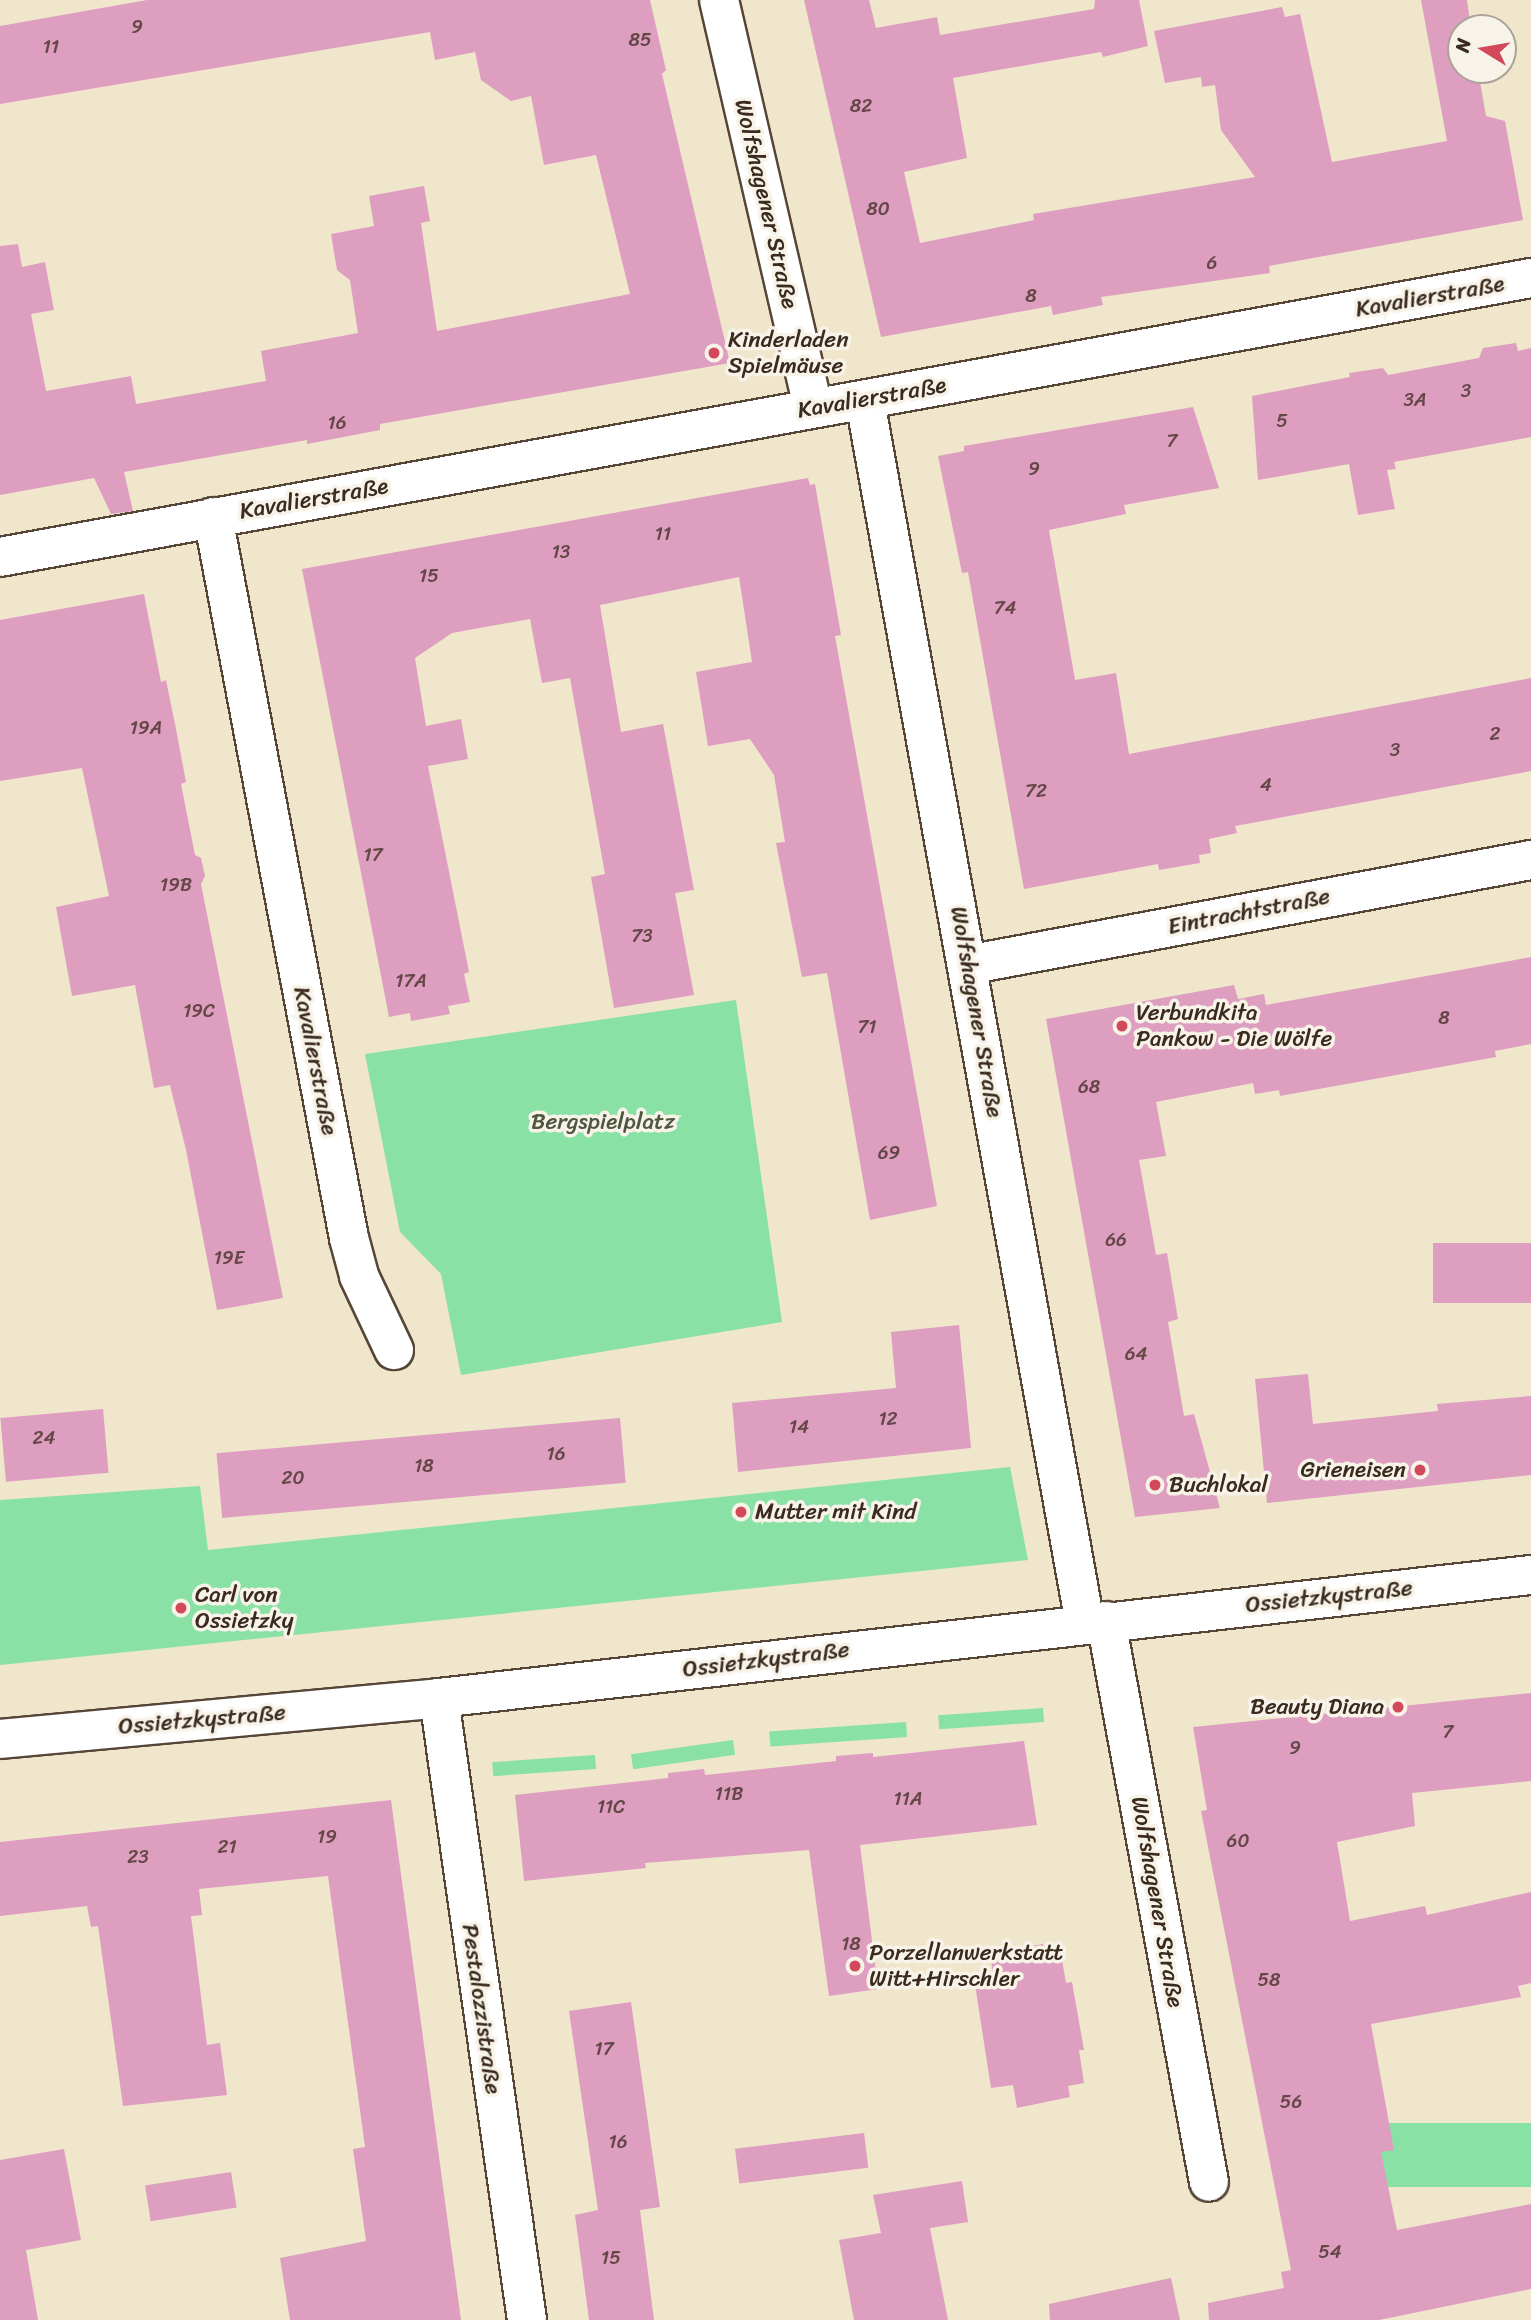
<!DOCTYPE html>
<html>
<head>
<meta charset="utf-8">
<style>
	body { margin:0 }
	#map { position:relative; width:1531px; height:2320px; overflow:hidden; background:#efe6cc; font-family:Sriracha,sans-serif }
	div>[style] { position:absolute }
	.green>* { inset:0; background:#89e1a5; transform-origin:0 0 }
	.building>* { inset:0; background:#de9ec0; transform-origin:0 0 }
	.roads { filter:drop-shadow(2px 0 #564638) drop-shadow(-2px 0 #564638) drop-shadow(0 2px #564638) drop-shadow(0 -2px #564638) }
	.street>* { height:38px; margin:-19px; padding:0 19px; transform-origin:19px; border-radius:19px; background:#fff }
	.dots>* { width:19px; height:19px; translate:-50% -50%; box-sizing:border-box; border:4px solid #f7f3e8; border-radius:50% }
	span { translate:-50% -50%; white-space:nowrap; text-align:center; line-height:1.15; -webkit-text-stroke:7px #f7f3e8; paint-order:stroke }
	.number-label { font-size:19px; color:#644746 }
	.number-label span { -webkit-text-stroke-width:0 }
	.street-label { font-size:23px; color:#3b2a1e }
	.poi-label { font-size:23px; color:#3b2a1e }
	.left { translate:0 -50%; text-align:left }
	.right { translate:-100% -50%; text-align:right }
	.park-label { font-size:23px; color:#4e5840 }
	.north { position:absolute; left:1447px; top:14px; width:70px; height:70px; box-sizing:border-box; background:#f7f3e8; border:2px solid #aca397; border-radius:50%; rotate:281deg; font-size:19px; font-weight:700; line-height:28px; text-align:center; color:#3b2a1e }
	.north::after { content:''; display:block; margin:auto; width:24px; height:32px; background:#d1495b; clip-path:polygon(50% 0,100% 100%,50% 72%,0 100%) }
</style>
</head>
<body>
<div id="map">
	<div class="green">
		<i style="clip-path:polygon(736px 1000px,782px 1322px,461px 1375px,441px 1274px,400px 1232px,365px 1054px)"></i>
		<i style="clip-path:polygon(1010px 1467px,1028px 1560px,0 1665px,0 1500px,200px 1486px,208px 1550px)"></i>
		<i style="left:1043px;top:1708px;width:14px;height:105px;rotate:86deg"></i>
		<i style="left:906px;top:1722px;width:15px;height:137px;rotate:86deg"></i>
		<i style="left:733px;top:1740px;width:15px;height:103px;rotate:82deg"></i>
		<i style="left:595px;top:1755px;width:14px;height:103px;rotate:86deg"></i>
		<i style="left:1531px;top:2123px;width:64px;height:153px;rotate:90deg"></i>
	</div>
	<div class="building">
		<i style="clip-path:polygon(147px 0,650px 0,666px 70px,662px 74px,730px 363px,380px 424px,380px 430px,307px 444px,307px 440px,124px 472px,133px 511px,111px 514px,94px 478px,0 495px,0 246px,18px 244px,22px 267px,45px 262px,54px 310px,31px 314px,46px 391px,131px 376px,136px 404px,266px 381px,261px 351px,358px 333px,350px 280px,337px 270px,331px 234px,374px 226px,369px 196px,424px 186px,430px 221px,421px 223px,437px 331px,630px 294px,596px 155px,544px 165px,531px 96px,511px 101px,481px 80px,475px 52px,435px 60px,430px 32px,0 104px,0 26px)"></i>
		<i style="clip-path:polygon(804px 0,869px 0,876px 28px,937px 17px,940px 35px,1094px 9px,1095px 0,1139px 0,1148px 46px,1103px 57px,1101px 52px,953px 78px,967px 158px,904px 172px,920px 243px,1034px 220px,1033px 214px,1255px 177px,1221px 130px,1215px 85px,1202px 87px,1201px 77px,1165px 83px,1154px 31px,1282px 7px,1285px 17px,1300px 14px,1332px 162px,1447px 141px,1421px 0,1467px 0,1471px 28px,1461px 28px,1461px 70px,1478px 70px,1486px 116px,1505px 121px,1523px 220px,1269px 266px,1270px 273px,1101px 297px,1103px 305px,1053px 315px,1051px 306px,881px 337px)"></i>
		<i style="clip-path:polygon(1516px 343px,1518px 351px,1531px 348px,1531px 437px,1394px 462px,1396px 469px,1387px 470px,1395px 509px,1358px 515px,1349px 464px,1258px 480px,1252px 396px,1350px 377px,1349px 373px,1383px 368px,1388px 375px,1479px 358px,1483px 348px)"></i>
		<i style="clip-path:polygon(1193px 407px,1219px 488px,1124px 505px,1126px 514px,1049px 530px,1075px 680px,1116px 673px,1129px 754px,1531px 678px,1531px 771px,1235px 826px,1237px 833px,1209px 839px,1211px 853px,1199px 855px,1200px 863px,1159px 870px,1158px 864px,1024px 889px,968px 572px,962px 573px,938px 456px,964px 451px,964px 446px)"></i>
		<i style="clip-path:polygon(808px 478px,810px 485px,815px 484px,841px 635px,835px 636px,937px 1206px,870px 1220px,827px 973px,802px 977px,776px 843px,785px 842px,774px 775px,750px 739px,708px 746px,696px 672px,752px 662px,739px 577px,600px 605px,621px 732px,663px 724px,694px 890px,675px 893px,694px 995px,614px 1008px,591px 877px,605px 874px,570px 678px,542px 683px,530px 619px,452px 633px,415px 658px,426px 726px,461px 719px,468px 759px,428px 766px,469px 972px,464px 974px,470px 1002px,448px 1006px,450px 1014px,411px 1021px,410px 1013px,389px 1017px,302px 569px)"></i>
		<i style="clip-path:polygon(144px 594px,161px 682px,166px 680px,176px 729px,186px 782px,181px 784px,195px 855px,201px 858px,205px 876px,201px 884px,283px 1298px,217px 1310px,186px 1150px,170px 1085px,154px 1088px,135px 985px,72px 996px,56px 907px,109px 896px,82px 768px,0 781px,0 620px)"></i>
		<i style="clip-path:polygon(1531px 957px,1531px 1044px,1495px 1051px,1496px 1057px,1280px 1096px,1279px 1090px,1255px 1094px,1253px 1083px,1156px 1102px,1166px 1156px,1139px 1160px,1156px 1255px,1167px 1253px,1178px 1319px,1168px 1322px,1184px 1416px,1194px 1414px,1220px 1508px,1135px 1517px,1046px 1019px,1234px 985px,1238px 999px,1264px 994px,1266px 1005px)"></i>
		<i style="left:1531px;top:1243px;width:60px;height:98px;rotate:90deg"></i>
		<i style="clip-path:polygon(959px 1325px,971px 1448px,738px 1472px,732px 1403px,896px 1388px,891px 1332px)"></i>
		<i style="clip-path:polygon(1308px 1374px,1313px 1424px,1438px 1411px,1437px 1404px,1531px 1396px,1531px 1475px,1267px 1503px,1255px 1379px)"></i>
		<i style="left:103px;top:1409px;width:64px;height:103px;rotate:85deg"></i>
		<i style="left:620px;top:1418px;width:65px;height:405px;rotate:85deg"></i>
		<i style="clip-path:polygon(1531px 1693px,1531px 1781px,1412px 1793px,1415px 1826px,1337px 1842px,1350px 1921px,1425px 1906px,1427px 1915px,1531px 1892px,1531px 1983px,1518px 1986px,1521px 1997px,1371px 2024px,1394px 2150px,1381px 2152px,1397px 2230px,1531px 2204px,1531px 2289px,1379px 2320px,1209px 2320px,1208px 2303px,1284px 2288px,1281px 2272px,1291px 2270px,1201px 1811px,1207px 1810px,1193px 1727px)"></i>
		<i style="clip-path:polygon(1024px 1741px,1037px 1825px,860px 1845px,878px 1989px,829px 1996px,809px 1850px,645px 1863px,646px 1868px,524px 1881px,515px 1795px,668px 1778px,668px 1773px,704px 1769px,705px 1775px,836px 1761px,836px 1756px,873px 1753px,873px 1757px)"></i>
		<i style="clip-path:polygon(391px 1800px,461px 2320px,290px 2320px,280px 2258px,366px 2241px,353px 2149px,365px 2147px,328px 1876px,199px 1889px,202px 1915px,191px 1916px,207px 2045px,220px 2043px,227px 2095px,123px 2106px,98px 1926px,91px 1927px,87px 1906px,0 1916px,0 1842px)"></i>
		<i style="clip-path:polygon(1043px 1944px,1045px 1956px,1061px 1954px,1066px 1983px,1072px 1982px,1084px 2050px,1079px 2050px,1084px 2083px,1068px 2086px,1070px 2097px,1017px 2108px,1013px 2085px,991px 2088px,974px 1978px,993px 1974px,990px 1954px)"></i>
		<i style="clip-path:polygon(631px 2002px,660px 2207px,640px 2210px,654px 2320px,589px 2320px,575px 2215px,598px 2210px,569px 2011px)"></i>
		<i style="left:864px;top:2133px;width:35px;height:130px;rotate:83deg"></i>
		<i style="clip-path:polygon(64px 2149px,81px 2240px,26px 2250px,38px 2320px,0 2320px,0 2160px)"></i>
		<i style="left:231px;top:2172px;width:36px;height:87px;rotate:81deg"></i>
		<i style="clip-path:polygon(962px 2181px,968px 2222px,930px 2228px,948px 2320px,854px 2320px,839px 2240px,881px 2233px,873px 2195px)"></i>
		<i style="clip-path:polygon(1171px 2278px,1180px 2320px,1050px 2320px,1049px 2304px)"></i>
	</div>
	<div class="roads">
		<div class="street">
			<i style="left:719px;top:0;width:419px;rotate:77deg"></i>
			<i style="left:865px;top:401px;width:1243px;rotate:79.8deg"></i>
			<i style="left:213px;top:517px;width:734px;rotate:79.32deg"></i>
			<i style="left:349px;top:1238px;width:39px;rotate:75deg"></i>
			<i style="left:359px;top:1276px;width:82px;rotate:64.7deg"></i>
			<i style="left:0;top:557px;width:1556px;rotate:-10.33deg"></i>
			<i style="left:967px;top:965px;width:574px;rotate:-10.55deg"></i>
			<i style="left:1106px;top:1621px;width:570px;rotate:79.6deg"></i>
			<i style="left:439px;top:1698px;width:628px;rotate:81.95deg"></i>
			<i style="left:0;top:1739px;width:441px;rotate:-5.3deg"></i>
			<i style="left:439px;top:1698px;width:1099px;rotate:-6.43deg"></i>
		</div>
	</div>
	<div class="dots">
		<i style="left:714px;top:353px;background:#d1495b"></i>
		<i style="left:1122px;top:1026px;background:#d1495b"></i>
		<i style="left:1420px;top:1470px;background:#d1495b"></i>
		<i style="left:1155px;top:1485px;background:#d1495b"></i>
		<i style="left:741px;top:1512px;background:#d1495b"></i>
		<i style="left:181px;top:1608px;background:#d1495b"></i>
		<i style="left:1398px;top:1707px;background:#d1495b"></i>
		<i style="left:855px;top:1966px;background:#d1495b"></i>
	</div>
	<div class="number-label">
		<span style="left:137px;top:27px">9</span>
		<span style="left:640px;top:40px">85</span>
		<span style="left:51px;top:47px">11</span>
		<span style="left:861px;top:106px">82</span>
		<span style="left:878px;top:209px">80</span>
		<span style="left:1212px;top:263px">6</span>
		<span style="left:1031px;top:296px">8</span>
		<span style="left:1466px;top:391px">3</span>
		<span style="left:1415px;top:400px">3A</span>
		<span style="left:1282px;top:421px">5</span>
		<span style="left:337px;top:423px">16</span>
		<span style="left:1172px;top:441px">7</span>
		<span style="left:1034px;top:469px">9</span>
		<span style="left:663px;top:534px">11</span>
		<span style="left:561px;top:552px">13</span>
		<span style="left:429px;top:576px">15</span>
		<span style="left:1005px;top:608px">74</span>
		<span style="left:146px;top:728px">19A</span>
		<span style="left:1495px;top:734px">2</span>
		<span style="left:1395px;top:750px">3</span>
		<span style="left:1266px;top:785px">4</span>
		<span style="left:1036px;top:791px">72</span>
		<span style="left:373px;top:855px">17</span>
		<span style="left:176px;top:885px">19B</span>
		<span style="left:642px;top:936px">73</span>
		<span style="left:411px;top:981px">17A</span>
		<span style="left:199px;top:1011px">19C</span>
		<span style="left:1444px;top:1018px">8</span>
		<span style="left:867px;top:1027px">71</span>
		<span style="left:1089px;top:1087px">68</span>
		<span style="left:889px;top:1153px">69</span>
		<span style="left:1116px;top:1240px">66</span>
		<span style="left:229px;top:1258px">19E</span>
		<span style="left:1136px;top:1354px">64</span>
		<span style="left:888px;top:1419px">12</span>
		<span style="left:799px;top:1427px">14</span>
		<span style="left:44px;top:1438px">24</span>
		<span style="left:556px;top:1454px">16</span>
		<span style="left:424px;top:1466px">18</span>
		<span style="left:293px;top:1478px">20</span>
		<span style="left:1448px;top:1732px">7</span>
		<span style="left:1295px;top:1748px">9</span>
		<span style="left:729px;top:1794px">11B</span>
		<span style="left:908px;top:1799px">11A</span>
		<span style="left:611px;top:1807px">11C</span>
		<span style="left:327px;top:1837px">19</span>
		<span style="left:1238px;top:1841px">60</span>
		<span style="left:227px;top:1847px">21</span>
		<span style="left:138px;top:1857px">23</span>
		<span style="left:851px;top:1944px">18</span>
		<span style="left:1269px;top:1980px">58</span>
		<span style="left:604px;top:2049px">17</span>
		<span style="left:1291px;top:2102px">56</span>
		<span style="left:618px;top:2142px">16</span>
		<span style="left:1330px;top:2252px">54</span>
		<span style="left:611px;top:2258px">15</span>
	</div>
	<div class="street-label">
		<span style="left:766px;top:204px;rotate:77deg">Wolfshagener Straße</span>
		<span style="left:1430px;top:297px;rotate:-10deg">Kavalierstraße</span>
		<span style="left:872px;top:398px;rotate:-10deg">Kavalierstraße</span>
		<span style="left:314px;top:499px;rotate:-10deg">Kavalierstraße</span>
		<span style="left:1249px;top:912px;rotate:-11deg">Eintrachtstraße</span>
		<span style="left:976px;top:1012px;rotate:80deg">Wolfshagener Straße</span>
		<span style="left:315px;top:1061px;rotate:79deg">Kavalierstraße</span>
		<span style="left:1329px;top:1597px;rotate:-6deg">Ossietzkystraße</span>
		<span style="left:766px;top:1660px;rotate:-7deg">Ossietzkystraße</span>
		<span style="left:202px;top:1720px;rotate:-5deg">Ossietzkystraße</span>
		<span style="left:1157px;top:1902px;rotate:80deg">Wolfshagener Straße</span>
		<span style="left:481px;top:2009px;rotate:82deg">Pestalozzistraße</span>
	</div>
	<div class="poi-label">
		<span class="left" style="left:728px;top:353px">Kinderladen<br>Spielmäuse</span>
		<span class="left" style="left:1136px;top:1026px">Verbundkita<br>Pankow - Die Wölfe</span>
		<span class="right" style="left:1406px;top:1470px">Grieneisen</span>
		<span class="left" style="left:1169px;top:1485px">Buchlokal</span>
		<span class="left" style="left:755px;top:1512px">Mutter mit Kind</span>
		<span class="left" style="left:195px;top:1608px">Carl von<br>Ossietzky</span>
		<span class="right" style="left:1384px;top:1707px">Beauty Diana</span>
		<span class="left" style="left:869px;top:1966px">Porzellanwerkstatt<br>Witt+Hirschler</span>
	</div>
	<div class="park-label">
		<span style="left:603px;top:1122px">Bergspielplatz</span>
	</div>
	<div class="north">N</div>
</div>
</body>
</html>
